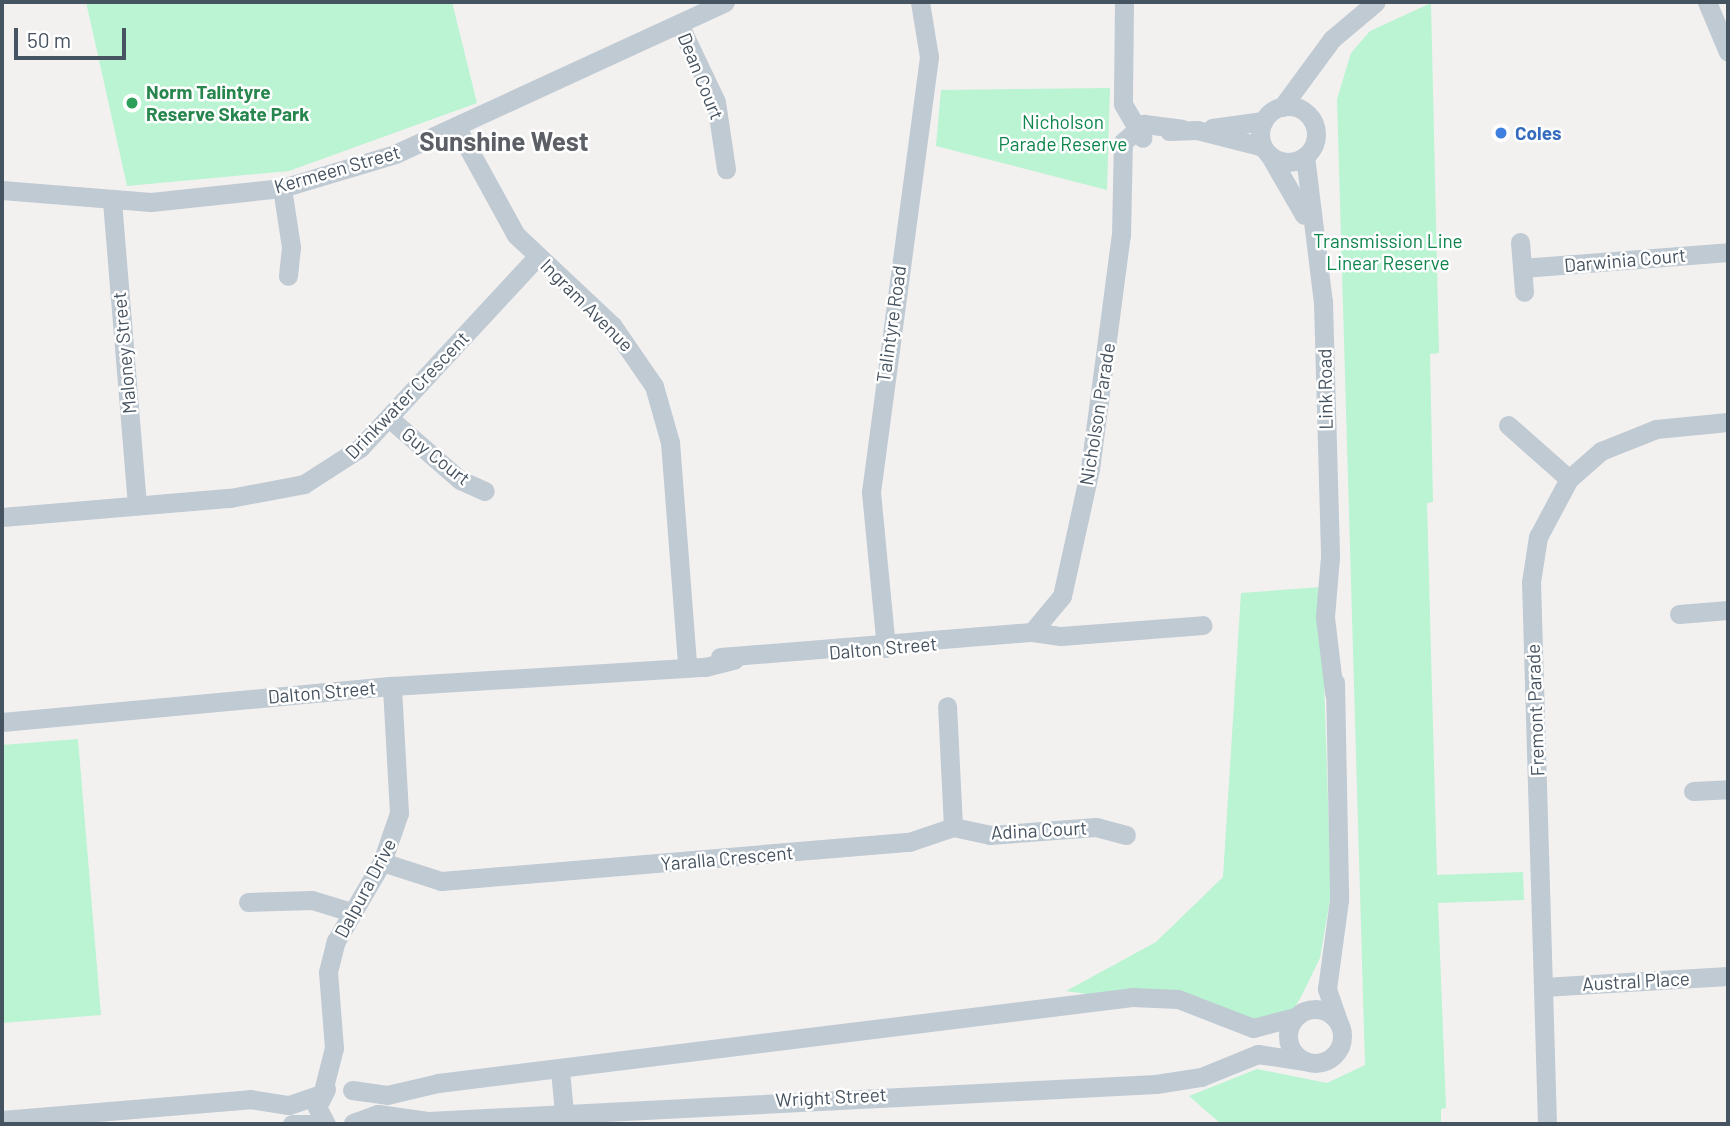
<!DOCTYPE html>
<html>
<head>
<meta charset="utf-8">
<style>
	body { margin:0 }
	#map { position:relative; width:1730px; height:1126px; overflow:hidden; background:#f3f0f0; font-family:Barlow,sans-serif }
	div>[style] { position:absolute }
	.green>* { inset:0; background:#baf4d2 }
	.minor>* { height:19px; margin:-9.5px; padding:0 9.5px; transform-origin:9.5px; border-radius:9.5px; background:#bfcad3 }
	.minor>.ring { margin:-9.5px; padding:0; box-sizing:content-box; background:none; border:19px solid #bfcad3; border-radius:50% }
	.dots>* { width:19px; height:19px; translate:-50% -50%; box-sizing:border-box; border:4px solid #fff; border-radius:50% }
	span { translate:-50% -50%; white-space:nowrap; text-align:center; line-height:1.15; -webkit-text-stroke:5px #fff; paint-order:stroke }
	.street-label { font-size:19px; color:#465360 }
	.leisure-label { font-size:19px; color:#27864d; font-weight:700 }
	.left { translate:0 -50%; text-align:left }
	.park-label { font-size:19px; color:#0d854c }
	.shop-label { font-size:19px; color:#366cbe; font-weight:700 }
	.district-label { font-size:26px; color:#5c6066; font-weight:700 }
	.frame { position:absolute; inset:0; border:4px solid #465360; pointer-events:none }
	.scale { position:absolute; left:14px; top:28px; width:112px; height:32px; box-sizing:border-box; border:4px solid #465360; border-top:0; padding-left:9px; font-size:21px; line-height:24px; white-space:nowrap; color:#465360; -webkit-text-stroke:5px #fff; paint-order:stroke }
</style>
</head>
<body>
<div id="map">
	<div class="green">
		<i style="clip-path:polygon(86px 2px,452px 2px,477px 103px,289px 171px,127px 186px)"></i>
		<i style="clip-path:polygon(1431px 3px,1439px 353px,1430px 354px,1433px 502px,1427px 503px,1437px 875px,1523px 872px,1524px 900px,1438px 903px,1446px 1108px,1441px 1109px,1441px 1124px,1221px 1124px,1189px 1096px,1257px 1069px,1327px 1083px,1365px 1065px,1337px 99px,1351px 53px,1370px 31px)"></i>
		<i style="clip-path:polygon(1110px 88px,1107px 190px,936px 146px,941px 90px)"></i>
		<i style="clip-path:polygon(1321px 587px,1331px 894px,1320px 958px,1301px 997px,1293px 1010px,1266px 1020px,1066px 991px,1156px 942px,1223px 877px,1241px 593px)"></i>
		<i style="clip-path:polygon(78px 739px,101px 1015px,2px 1023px,2px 745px)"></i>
	</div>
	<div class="minor">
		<i style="left:1124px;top:2px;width:102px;rotate:90.6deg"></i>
		<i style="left:1123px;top:104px;width:39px;rotate:60deg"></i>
		<i style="left:1707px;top:2px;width:54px;rotate:67.2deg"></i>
		<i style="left:679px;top:24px;width:86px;rotate:64.6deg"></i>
		<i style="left:716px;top:102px;width:68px;rotate:81.5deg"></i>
		<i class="ring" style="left:1260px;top:106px;width:37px;height:37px"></i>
		<i style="left:1282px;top:107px;width:84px;rotate:-53.7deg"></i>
		<i style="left:1332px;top:39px;width:57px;rotate:-40.1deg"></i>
		<i style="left:456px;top:126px;width:124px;rotate:61.2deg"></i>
		<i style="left:516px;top:235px;width:132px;rotate:43.2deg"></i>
		<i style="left:612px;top:325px;width:74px;rotate:55.5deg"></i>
		<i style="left:654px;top:386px;width:58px;rotate:74.1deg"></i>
		<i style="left:670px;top:442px;width:223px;rotate:85.6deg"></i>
		<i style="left:1212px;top:128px;width:52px;rotate:-7.7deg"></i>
		<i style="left:1169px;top:131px;width:28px;rotate:-2deg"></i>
		<i style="left:1197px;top:130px;width:68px;rotate:14.4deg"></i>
		<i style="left:1270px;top:156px;width:68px;rotate:60deg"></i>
		<i style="left:1305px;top:156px;width:147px;rotate:83deg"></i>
		<i style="left:1323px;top:302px;width:255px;rotate:88.4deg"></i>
		<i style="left:1330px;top:557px;width:60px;rotate:94.8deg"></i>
		<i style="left:1325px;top:617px;width:77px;rotate:83.2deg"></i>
		<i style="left:282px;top:188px;width:60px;rotate:81.3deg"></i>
		<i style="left:291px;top:247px;width:29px;rotate:96deg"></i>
		<i style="left:2px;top:190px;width:149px;rotate:4.6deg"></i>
		<i style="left:151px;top:202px;width:132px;rotate:-6.1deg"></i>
		<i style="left:282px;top:188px;width:118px;rotate:-16.7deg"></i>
		<i style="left:395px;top:154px;width:363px;rotate:-24.7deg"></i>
		<i style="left:112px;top:201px;width:305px;rotate:85.3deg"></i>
		<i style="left:1520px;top:242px;width:50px;rotate:85.4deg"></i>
		<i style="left:1522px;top:268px;width:207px;rotate:-4.4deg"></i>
		<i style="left:389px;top:418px;width:94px;rotate:41.1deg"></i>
		<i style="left:460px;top:480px;width:27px;rotate:24deg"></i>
		<i style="left:1508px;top:425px;width:81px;rotate:41.5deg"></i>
		<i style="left:2px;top:517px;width:229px;rotate:-4.8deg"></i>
		<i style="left:230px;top:498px;width:75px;rotate:-10.7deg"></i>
		<i style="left:304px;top:484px;width:67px;rotate:-32.7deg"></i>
		<i style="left:360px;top:448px;width:262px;rotate:-47.2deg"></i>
		<i style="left:1679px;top:614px;width:49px;rotate:-4.7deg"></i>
		<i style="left:1032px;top:632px;width:47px;rotate:-50.2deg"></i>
		<i style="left:1062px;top:596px;width:130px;rotate:-77.6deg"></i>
		<i style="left:1090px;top:469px;width:236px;rotate:-82.5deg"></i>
		<i style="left:1121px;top:235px;width:93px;rotate:-88.8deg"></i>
		<i style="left:1123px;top:142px;width:28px;rotate:-41deg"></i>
		<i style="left:1144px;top:124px;width:38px;rotate:7deg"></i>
		<i style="left:886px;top:648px;width:157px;rotate:-95.5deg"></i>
		<i style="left:871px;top:492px;width:439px;rotate:-82.4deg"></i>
		<i style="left:929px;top:57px;width:56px;rotate:-99.3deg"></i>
		<i style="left:720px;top:657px;width:313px;rotate:-4.6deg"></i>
		<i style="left:1032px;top:632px;width:29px;rotate:8deg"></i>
		<i style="left:1061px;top:636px;width:142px;rotate:-4.4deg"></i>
		<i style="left:1335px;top:682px;width:218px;rotate:88.9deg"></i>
		<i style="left:1339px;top:900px;width:90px;rotate:97.7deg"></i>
		<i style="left:1327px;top:989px;width:37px;rotate:71deg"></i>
		<i style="left:2px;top:722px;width:392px;rotate:-5.3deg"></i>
		<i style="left:392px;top:686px;width:314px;rotate:-3.5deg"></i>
		<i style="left:705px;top:667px;width:30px;rotate:-14deg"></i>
		<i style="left:1693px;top:791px;width:35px;rotate:-3deg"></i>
		<i style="left:953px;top:827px;width:38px;rotate:12deg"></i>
		<i style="left:990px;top:835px;width:106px;rotate:-4.3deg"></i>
		<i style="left:1096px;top:827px;width:31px;rotate:15deg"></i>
		<i style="left:382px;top:862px;width:62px;rotate:17.9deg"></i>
		<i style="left:441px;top:881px;width:470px;rotate:-4.8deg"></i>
		<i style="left:909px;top:842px;width:46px;rotate:-18.8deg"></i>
		<i style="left:953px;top:827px;width:121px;rotate:-92.8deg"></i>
		<i style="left:248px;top:902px;width:64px;rotate:-1.8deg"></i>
		<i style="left:312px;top:900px;width:39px;rotate:17deg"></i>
		<i style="left:1543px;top:987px;width:185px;rotate:-3.4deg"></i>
		<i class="ring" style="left:1288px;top:1009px;width:35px;height:35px"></i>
		<i style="left:560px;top:1070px;width:54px;rotate:84.7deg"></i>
		<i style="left:352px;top:1090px;width:35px;rotate:8deg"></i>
		<i style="left:387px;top:1095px;width:52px;rotate:-13.2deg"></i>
		<i style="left:438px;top:1083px;width:699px;rotate:-7.06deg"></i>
		<i style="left:1132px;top:997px;width:46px;rotate:2.5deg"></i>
		<i style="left:1178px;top:999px;width:80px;rotate:21.1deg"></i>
		<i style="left:1253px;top:1028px;width:43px;rotate:-14.7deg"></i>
		<i style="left:323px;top:1091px;width:44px;rotate:-75.7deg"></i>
		<i style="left:334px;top:1048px;width:76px;rotate:-94.5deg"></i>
		<i style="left:328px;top:972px;width:32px;rotate:-76deg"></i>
		<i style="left:336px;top:941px;width:91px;rotate:-59.8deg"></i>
		<i style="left:382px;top:862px;width:52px;rotate:-70.9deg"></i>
		<i style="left:399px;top:813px;width:127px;rotate:-93.2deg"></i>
		<i style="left:2px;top:1120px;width:249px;rotate:-4.8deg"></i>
		<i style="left:250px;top:1099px;width:39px;rotate:9deg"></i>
		<i style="left:289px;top:1105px;width:34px;rotate:-19deg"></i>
		<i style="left:353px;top:1123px;width:27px;rotate:-20deg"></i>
		<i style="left:378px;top:1114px;width:50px;rotate:8deg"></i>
		<i style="left:428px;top:1121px;width:729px;rotate:-2.91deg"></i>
		<i style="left:1156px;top:1084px;width:46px;rotate:-8.8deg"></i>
		<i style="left:1201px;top:1077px;width:61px;rotate:-22deg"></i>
		<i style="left:1258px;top:1054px;width:47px;rotate:8.7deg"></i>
		<i style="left:292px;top:1124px;width:33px"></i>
		<i style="left:326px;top:1124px;width:19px;rotate:-118deg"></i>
		<i style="left:317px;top:1107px;width:20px;rotate:-63deg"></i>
		<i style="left:1547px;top:1124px;width:542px;rotate:-91.69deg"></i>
		<i style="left:1531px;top:582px;width:46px;rotate:-81.2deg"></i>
		<i style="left:1538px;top:537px;width:66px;rotate:-61.9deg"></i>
		<i style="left:1569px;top:479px;width:43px;rotate:-41.2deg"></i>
		<i style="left:1601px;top:451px;width:59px;rotate:-21.8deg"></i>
		<i style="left:1656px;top:429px;width:72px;rotate:-5.6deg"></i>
	</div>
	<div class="dots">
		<i style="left:132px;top:103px;background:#2e9e5b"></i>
		<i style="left:1501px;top:133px;background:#3f7fe0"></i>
	</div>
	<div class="street-label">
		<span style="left:701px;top:76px;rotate:68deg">Dean Court</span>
		<span style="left:337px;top:169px;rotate:-16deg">Kermeen Street</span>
		<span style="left:1625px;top:260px;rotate:-5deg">Darwinia Court</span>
		<span style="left:587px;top:305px;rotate:45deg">Ingram Avenue</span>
		<span style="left:891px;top:324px;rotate:-82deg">Talintyre Road</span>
		<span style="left:124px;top:353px;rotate:-95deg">Maloney Street</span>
		<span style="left:1325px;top:389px;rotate:-91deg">Link Road</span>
		<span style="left:407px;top:395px;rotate:-46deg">Drinkwater Crescent</span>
		<span style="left:1097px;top:414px;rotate:-81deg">Nicholson Parade</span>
		<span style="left:436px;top:456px;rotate:38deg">Guy Court</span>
		<span style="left:883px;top:648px;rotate:-5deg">Dalton Street</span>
		<span style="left:322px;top:692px;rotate:-5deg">Dalton Street</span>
		<span style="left:1535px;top:710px;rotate:-92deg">Fremont Parade</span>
		<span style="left:1039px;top:830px;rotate:-3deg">Adina Court</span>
		<span style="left:727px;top:858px;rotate:-5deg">Yaralla Crescent</span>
		<span style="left:365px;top:888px;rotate:-62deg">Dalpura Drive</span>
		<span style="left:1636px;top:981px;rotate:-3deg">Austral Place</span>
		<span style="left:831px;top:1097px;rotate:-3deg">Wright Street</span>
	</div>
	<div class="leisure-label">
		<span class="left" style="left:146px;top:103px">Norm Talintyre<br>Reserve Skate Park</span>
	</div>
	<div class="park-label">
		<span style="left:1063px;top:133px">Nicholson<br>Parade Reserve</span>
		<span style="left:1388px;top:252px">Transmission Line<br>Linear Reserve</span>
	</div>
	<div class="shop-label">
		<span class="left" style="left:1515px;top:133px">Coles</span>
	</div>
	<div class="district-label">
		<span style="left:504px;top:141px">Sunshine West</span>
	</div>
	<div class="frame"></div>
	<div class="scale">50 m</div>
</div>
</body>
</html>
